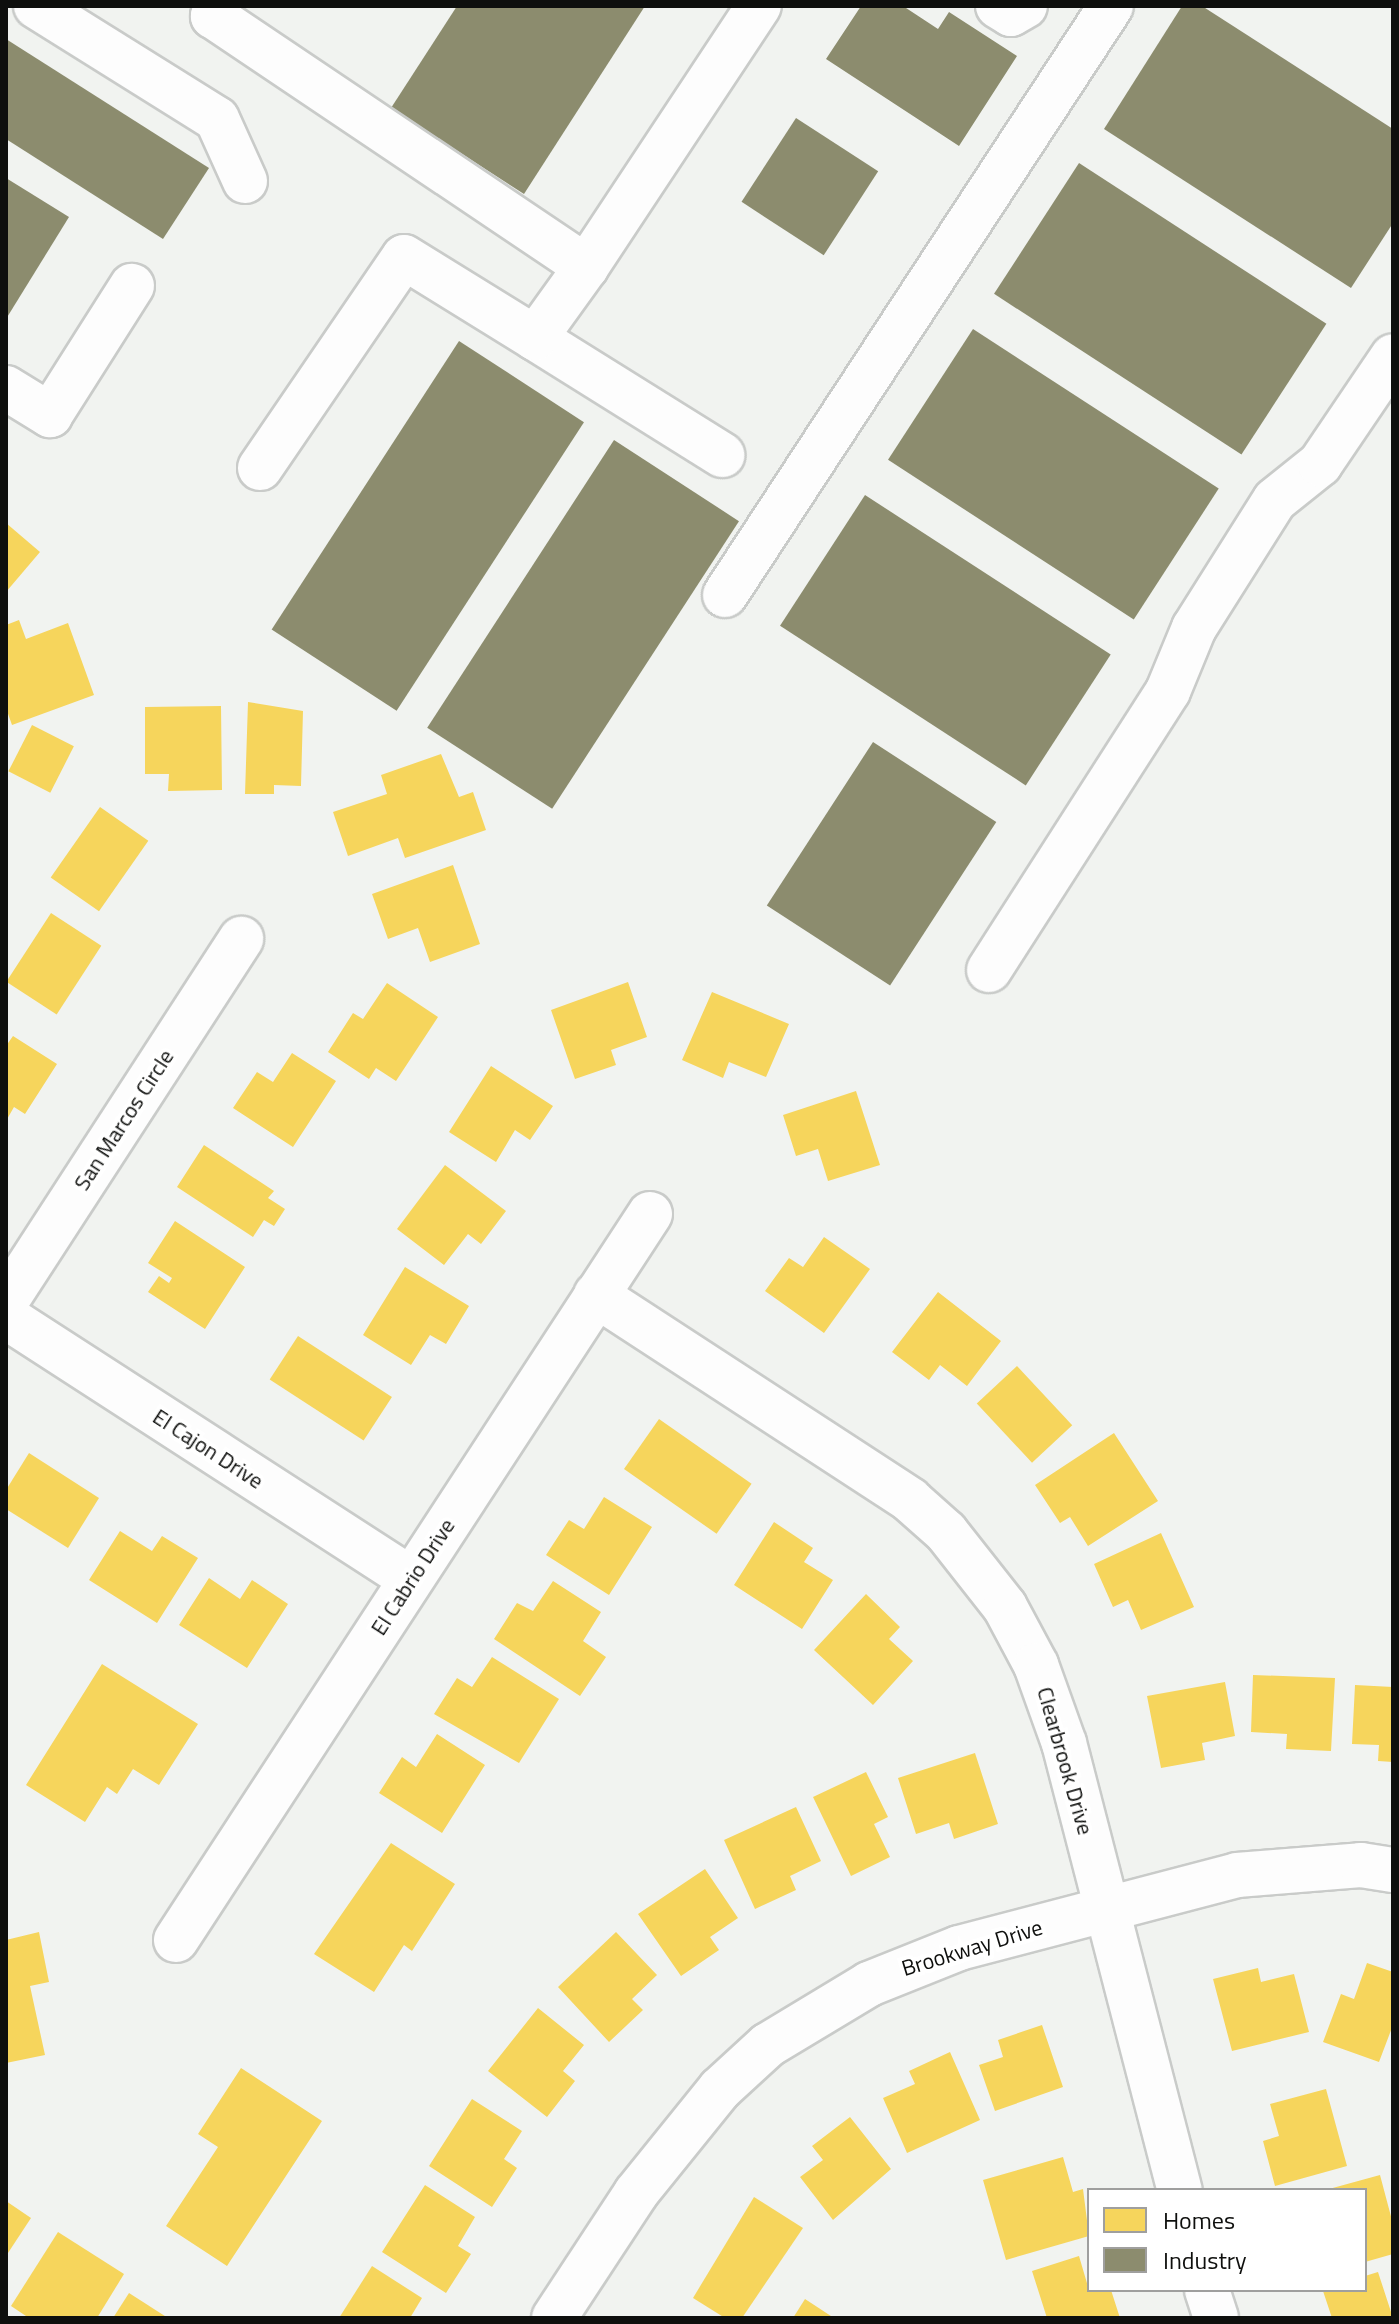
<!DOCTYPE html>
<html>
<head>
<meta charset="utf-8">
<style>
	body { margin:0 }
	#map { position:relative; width:1399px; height:2324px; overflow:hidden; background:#f1f3f0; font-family:"Titillium Web",sans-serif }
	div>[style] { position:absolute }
	.homes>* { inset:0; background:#f6d55c; transform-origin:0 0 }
	.industry>* { inset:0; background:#8c8c6e; transform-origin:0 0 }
	.roads { filter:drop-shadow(2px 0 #c9cbc9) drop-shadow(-2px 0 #c9cbc9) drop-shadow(0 2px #c9cbc9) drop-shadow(0 -2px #c9cbc9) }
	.minor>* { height:44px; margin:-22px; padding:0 22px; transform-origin:22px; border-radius:22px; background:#fdfdfd }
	span { translate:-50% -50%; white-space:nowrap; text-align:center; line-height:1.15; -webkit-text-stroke:8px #fff; paint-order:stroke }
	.street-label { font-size:22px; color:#0e0f0d }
	.frame { position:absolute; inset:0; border:8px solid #0e0f0d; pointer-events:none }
	.legend { position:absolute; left:1087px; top:2188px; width:280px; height:104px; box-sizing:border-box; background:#fff; border:2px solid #9f9f9e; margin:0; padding:10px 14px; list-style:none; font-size:24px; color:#0e0f0d }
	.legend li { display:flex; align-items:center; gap:16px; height:40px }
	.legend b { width:40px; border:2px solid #9f9f9e }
</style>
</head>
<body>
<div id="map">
	<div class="homes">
		<i style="clip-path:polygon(6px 523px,40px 552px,6px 592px)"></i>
		<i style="clip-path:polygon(19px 620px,26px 639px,68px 623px,94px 695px,12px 725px,6px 708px,6px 625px)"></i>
		<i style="clip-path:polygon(248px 702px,303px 711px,301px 786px,274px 785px,274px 794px,245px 794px)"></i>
		<i style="clip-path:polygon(221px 706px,222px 790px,168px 791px,169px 774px,145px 774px,145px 707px)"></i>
		<i style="left:32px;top:725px;width:47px;height:52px;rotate:27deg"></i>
		<i style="clip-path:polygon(441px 754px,459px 797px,473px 792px,486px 830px,405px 858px,398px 838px,348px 856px,333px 812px,387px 794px,381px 775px)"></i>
		<i style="left:100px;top:807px;width:59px;height:86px;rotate:35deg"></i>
		<i style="clip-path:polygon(453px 865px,480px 944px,430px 962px,418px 928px,388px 939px,372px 894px)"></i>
		<i style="left:51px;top:913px;width:60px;height:82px;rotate:33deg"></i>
		<i style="clip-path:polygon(628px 982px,647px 1037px,611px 1050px,616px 1065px,575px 1079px,551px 1010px)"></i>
		<i style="clip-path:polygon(387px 983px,438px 1017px,396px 1081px,376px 1068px,369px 1079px,328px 1052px,353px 1013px,363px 1019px)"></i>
		<i style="clip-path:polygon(712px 992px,789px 1024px,766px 1077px,729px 1062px,723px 1078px,682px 1060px)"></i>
		<i style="clip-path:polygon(13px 1036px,57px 1064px,25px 1114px,14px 1107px,6px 1121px,6px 1046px)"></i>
		<i style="clip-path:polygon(292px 1053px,336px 1081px,293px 1147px,233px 1108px,257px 1072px,273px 1082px)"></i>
		<i style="clip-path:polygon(491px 1066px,553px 1106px,530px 1140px,515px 1130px,496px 1162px,449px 1132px)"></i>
		<i style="clip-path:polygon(856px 1091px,880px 1165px,828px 1181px,818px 1149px,796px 1156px,783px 1115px)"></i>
		<i style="clip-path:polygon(204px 1145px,274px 1191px,268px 1198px,285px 1209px,274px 1226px,264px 1220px,253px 1237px,177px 1187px)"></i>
		<i style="clip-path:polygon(445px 1165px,506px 1211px,481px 1244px,468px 1234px,444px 1265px,397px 1229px)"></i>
		<i style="clip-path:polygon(175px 1221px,245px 1267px,205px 1329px,148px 1292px,159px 1276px,169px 1283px,172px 1278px,148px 1263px)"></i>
		<i style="clip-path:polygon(824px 1237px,870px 1269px,824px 1333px,765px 1291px,789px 1258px,803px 1267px)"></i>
		<i style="clip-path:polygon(405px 1267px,469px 1306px,446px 1344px,430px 1335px,411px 1365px,363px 1335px)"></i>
		<i style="clip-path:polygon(938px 1292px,1001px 1341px,967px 1386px,940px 1365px,929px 1380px,892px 1352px)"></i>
		<i style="left:298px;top:1336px;width:112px;height:52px;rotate:33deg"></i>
		<i style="left:1017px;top:1366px;width:81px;height:55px;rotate:47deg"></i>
		<i style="left:659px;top:1419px;width:113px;height:61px;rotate:35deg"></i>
		<i style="clip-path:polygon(1114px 1433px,1158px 1501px,1088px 1546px,1070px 1517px,1060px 1523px,1035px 1485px)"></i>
		<i style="clip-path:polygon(29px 1453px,99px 1498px,68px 1548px,6px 1509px,6px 1490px)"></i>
		<i style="clip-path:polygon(604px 1497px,652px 1527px,609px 1595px,546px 1555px,569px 1520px,584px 1529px)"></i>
		<i style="clip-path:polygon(774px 1522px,813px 1548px,804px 1562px,833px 1580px,802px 1629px,734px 1585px)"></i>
		<i style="clip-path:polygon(120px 1531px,152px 1551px,162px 1536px,198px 1558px,157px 1623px,89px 1580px)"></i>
		<i style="clip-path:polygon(1161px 1533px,1194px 1607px,1141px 1630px,1128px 1600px,1113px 1607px,1094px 1564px)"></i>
		<i style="clip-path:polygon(209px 1578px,240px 1599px,252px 1580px,288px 1604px,247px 1668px,179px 1625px)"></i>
		<i style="clip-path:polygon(553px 1581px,601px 1612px,583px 1641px,606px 1657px,580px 1696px,494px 1639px,517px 1603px,533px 1611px)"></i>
		<i style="clip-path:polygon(866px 1594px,900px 1627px,889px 1639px,913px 1661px,873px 1705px,814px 1650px)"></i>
		<i style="clip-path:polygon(492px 1657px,559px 1699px,519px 1763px,434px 1714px,457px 1678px,472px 1687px)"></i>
		<i style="clip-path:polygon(102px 1664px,198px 1724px,159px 1785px,133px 1769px,117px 1794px,107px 1787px,85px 1822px,26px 1785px)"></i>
		<i style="clip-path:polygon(1253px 1675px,1335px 1678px,1331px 1751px,1286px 1749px,1287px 1734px,1251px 1732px)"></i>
		<i style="clip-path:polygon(1225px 1682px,1235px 1736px,1202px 1743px,1205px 1760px,1161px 1768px,1147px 1696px)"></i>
		<i style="clip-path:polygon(1355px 1685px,1393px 1687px,1393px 1762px,1378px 1761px,1379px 1745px,1352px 1744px)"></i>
		<i style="clip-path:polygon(437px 1734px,485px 1765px,442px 1833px,379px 1793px,402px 1757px,416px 1767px)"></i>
		<i style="clip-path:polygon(975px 1753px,998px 1824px,954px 1839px,949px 1823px,916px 1834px,898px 1778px)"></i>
		<i style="clip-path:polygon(866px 1772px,888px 1817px,874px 1824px,890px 1857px,851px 1876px,813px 1797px)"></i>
		<i style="clip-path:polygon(796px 1807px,821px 1861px,790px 1876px,796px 1890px,755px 1909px,724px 1840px)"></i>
		<i style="clip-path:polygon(391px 1843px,455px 1884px,412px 1951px,404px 1945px,374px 1992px,314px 1954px)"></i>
		<i style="clip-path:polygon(705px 1869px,738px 1918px,710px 1937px,719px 1950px,681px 1976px,638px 1914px)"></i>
		<i style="clip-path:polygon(39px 1932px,49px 1982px,30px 1986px,45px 2055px,6px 2063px,6px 1940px)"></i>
		<i style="clip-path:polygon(616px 1932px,657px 1975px,632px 1999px,643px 2010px,609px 2042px,558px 1987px)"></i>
		<i style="clip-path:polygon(1367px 1963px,1393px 1972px,1393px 2025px,1379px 2062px,1323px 2042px,1341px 1994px,1354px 1999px)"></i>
		<i style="clip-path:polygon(1258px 1968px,1261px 1982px,1294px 1974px,1309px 2032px,1232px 2051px,1213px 1979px)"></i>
		<i style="clip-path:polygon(538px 2008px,584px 2045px,563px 2071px,575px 2081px,547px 2117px,488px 2071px)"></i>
		<i style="clip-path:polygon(1042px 2025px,1063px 2087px,995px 2111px,979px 2065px,1003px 2057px,998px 2040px)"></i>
		<i style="clip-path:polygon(950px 2052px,980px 2120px,907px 2153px,883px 2098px,915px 2084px,909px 2071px)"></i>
		<i style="clip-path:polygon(241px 2068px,322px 2121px,227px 2266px,166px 2226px,218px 2147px,198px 2134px)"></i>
		<i style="clip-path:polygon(1326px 2089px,1347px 2166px,1275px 2186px,1263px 2141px,1279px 2136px,1270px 2104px)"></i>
		<i style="clip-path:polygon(472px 2099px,522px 2131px,504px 2159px,517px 2168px,492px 2207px,429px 2166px)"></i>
		<i style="clip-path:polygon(850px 2117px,891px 2169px,833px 2220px,800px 2177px,823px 2160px,812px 2146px)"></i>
		<i style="clip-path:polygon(1063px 2157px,1073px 2192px,1083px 2189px,1089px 2236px,1006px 2260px,983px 2180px)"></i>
		<i style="clip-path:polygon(1380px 2175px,1393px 2224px,1393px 2254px,1365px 2262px,1365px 2190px,1329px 2189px)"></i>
		<i style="clip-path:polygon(425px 2185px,475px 2217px,458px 2246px,471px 2254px,446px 2293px,382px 2252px)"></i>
		<i style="clip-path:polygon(754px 2197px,803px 2228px,742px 2318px,725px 2318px,693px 2298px)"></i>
		<i style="clip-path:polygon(6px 2201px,31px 2218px,6px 2256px)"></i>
		<i style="clip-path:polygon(58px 2232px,124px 2274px,97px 2318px,29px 2318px,11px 2306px)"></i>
		<i style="clip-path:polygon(1079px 2256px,1089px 2290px,1111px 2290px,1120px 2318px,1047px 2318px,1032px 2271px)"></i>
		<i style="clip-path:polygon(372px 2266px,422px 2298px,410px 2318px,339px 2318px)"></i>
		<i style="clip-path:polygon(1378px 2272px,1393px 2318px,1332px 2318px,1323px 2291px,1365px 2290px,1365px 2276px)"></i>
		<i style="clip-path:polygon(129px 2293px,168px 2318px,113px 2318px)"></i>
		<i style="clip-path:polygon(805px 2299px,834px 2318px,793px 2318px)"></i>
	</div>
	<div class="industry">
		<i style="clip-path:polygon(457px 6px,645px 6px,524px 194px,391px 108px)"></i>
		<i style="clip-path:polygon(861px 6px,903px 6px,938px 29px,949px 12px,1017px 56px,959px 146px,826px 59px)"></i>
		<i style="clip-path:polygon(1182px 6px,1202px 6px,1393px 129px,1393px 223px,1351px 288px,1104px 129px)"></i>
		<i style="clip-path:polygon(6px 39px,209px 168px,163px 239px,6px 139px)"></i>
		<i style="left:796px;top:118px;width:98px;height:100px;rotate:33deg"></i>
		<i style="left:1079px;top:163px;width:295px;height:156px;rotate:33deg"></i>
		<i style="clip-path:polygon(6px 178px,69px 217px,6px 319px)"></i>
		<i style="left:973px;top:329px;width:293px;height:156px;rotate:33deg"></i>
		<i style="left:459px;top:341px;width:149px;height:344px;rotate:33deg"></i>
		<i style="left:614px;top:440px;width:149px;height:343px;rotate:33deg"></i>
		<i style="left:865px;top:495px;width:293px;height:156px;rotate:33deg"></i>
		<i style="left:873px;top:742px;width:147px;height:195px;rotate:33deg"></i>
	</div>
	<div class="roads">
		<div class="minor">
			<i style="left:36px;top:6px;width:213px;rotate:32deg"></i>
			<i style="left:217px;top:119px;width:68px;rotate:65.7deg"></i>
			<i style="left:219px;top:6px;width:12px;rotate:121deg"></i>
			<i style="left:213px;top:16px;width:450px;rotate:33.9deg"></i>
			<i style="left:586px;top:267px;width:313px;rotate:-56.5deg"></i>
			<i style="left:998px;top:6px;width:15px;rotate:32deg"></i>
			<i style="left:1011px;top:14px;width:16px;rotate:-30deg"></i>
			<i style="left:535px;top:338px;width:221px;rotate:32deg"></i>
			<i style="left:6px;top:388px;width:52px;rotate:31.5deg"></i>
			<i style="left:50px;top:415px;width:153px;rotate:-57.6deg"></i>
			<i style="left:260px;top:468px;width:255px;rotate:-55.7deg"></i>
			<i style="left:404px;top:257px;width:154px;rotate:31.7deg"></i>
			<i style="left:535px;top:338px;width:87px;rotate:-54.3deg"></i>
			<i style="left:725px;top:595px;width:704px;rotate:-56.76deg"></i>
			<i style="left:989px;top:970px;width:331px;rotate:-57.3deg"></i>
			<i style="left:1168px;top:691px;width:68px;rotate:-67.6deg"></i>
			<i style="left:1194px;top:628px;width:151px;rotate:-57.7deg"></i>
			<i style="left:1275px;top:500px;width:58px;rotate:-38.7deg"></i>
			<i style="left:1320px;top:464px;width:130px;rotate:-55.9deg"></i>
			<i style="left:596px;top:1295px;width:375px;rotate:33.1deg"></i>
			<i style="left:910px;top:1500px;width:48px;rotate:41.6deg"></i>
			<i style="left:946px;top:1532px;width:95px;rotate:51.8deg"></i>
			<i style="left:1005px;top:1607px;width:66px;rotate:61.9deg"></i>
			<i style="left:1036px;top:1665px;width:83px;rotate:70.3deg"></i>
			<i style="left:1064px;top:1743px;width:462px;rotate:75.5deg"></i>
			<i style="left:6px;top:1301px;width:432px;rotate:-57deg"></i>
			<i style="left:6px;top:1317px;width:482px;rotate:32.9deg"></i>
			<i style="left:176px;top:1940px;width:867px;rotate:-56.86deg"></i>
			<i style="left:1207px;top:2290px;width:29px;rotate:72deg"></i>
			<i style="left:554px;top:2318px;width:149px;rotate:-56.7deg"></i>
			<i style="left:636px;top:2193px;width:134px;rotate:-51.1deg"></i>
			<i style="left:720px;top:2089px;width:65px;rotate:-42.5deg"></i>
			<i style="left:768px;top:2045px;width:118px;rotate:-31.1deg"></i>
			<i style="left:869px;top:1984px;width:97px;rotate:-21.8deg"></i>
			<i style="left:959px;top:1948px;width:287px;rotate:-14.7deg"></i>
			<i style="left:1237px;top:1875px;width:124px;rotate:-4.6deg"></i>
			<i style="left:1361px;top:1865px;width:32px;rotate:9deg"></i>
		</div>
	</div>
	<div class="street-label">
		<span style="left:124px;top:1120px;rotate:-57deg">San Marcos Circle</span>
		<span style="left:208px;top:1449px;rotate:33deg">El Cajon Drive</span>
		<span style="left:413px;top:1577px;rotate:-57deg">El Cabrio Drive</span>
		<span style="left:1065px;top:1761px;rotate:74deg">Clearbrook Drive</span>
		<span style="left:972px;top:1948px;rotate:-17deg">Brookway Drive</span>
	</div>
	<div class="frame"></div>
	<ul class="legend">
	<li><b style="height:22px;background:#f6d55c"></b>Homes</li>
	<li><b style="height:22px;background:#8c8c6e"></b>Industry</li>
	</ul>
</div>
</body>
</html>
